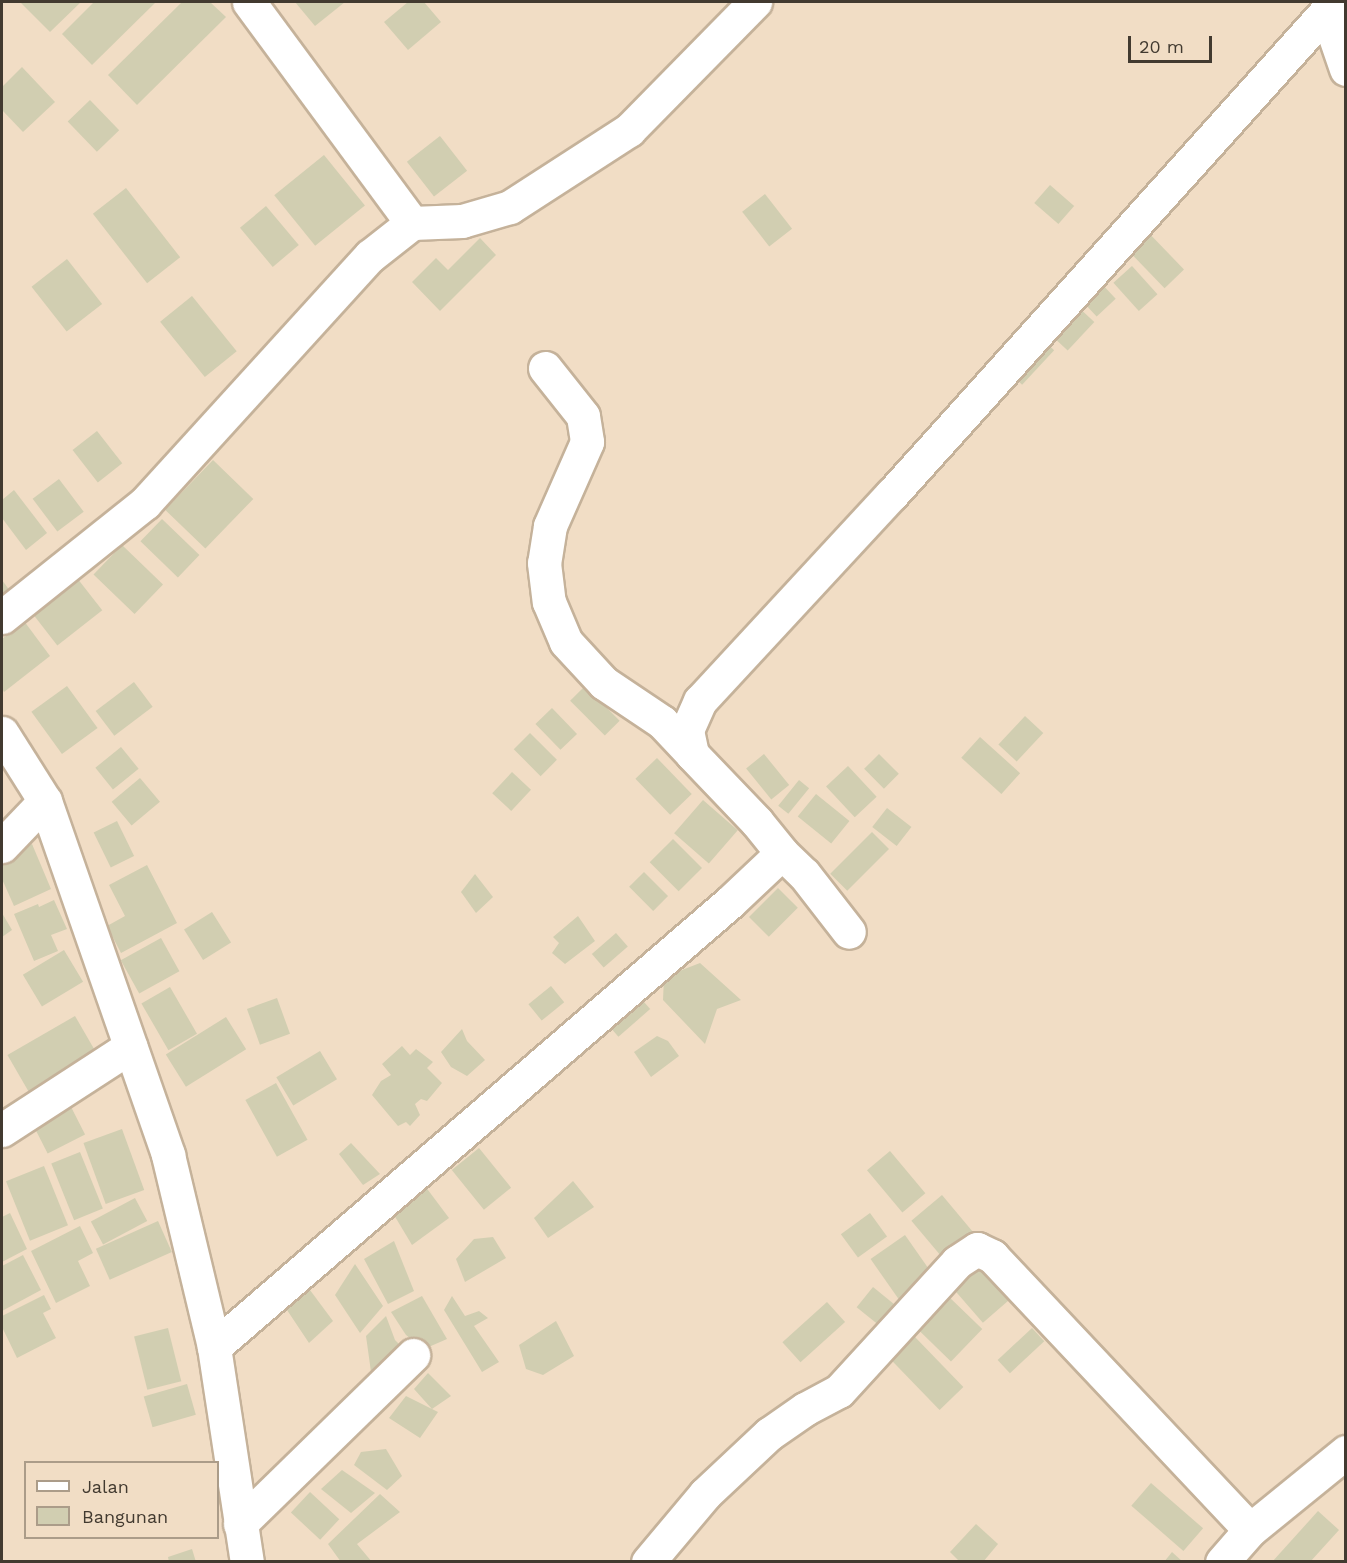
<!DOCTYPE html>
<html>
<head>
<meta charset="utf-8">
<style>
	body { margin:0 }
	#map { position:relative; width:1347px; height:1563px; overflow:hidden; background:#f1ddc5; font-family:"Work Sans",sans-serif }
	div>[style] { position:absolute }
	.building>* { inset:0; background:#d1ceb1; transform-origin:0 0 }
	.roads { filter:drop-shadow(2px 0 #c5b29a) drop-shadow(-2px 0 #c5b29a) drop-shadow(0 2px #c5b29a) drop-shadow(0 -2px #c5b29a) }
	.minor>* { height:33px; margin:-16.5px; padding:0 16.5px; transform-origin:16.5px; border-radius:16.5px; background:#fff }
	span { translate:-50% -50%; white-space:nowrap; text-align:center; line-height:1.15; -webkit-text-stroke:4.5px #f1ddc5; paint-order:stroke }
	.frame { position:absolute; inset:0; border:3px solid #423a30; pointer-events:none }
	.legend { position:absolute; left:24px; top:1461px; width:195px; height:78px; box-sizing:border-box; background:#f1ddc5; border:2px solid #ab9c89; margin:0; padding:8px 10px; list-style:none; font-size:18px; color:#423a30 }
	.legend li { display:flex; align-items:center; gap:12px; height:30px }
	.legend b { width:30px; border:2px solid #ab9c89 }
	.scale { position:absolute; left:1128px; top:36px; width:84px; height:27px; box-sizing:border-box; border:3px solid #423a30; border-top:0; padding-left:8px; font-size:18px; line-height:21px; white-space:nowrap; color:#423a30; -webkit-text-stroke:4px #f1ddc5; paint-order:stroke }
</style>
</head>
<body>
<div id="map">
	<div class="building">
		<i style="clip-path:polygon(20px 2px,81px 2px,50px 32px)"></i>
		<i style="clip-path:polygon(94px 2px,156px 2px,92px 65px,62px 34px)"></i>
		<i style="clip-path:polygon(182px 2px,210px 2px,226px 17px,137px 105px,108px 75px)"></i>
		<i style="clip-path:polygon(295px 2px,345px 2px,315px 26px)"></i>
		<i style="clip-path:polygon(408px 2px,424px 2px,441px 22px,408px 50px,384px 22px)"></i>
		<i style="clip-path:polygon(22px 67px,55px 102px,23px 132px,2px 110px,2px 87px)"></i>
		<i style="left:90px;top:100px;width:42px;height:31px;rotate:46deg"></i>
		<i style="left:440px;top:136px;width:44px;height:42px;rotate:52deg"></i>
		<i style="left:324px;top:155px;width:65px;height:64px;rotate:51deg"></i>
		<i style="left:1050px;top:185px;width:32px;height:24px;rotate:41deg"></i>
		<i style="left:126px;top:188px;width:88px;height:42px;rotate:52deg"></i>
		<i style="left:765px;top:194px;width:44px;height:29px;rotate:52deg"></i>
		<i style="left:266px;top:206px;width:51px;height:34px;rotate:50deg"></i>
		<i style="left:1143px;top:227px;width:59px;height:27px;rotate:46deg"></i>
		<i style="clip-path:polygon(480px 238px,496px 255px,440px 311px,412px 282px,436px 258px,448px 270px)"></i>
		<i style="left:67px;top:259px;width:57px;height:45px;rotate:52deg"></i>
		<i style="left:1132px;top:266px;width:38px;height:25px;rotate:48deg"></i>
		<i style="left:1100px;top:282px;width:23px;height:26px;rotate:47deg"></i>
		<i style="left:192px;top:296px;width:71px;height:41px;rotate:51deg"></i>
		<i style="left:1076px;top:305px;width:25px;height:39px;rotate:43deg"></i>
		<i style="left:1041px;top:338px;width:18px;height:47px;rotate:43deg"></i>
		<i style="left:97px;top:431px;width:41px;height:31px;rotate:52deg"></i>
		<i style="left:213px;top:460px;width:56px;height:69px;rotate:44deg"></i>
		<i style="left:59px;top:479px;width:41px;height:33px;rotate:53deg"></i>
		<i style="clip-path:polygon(14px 490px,47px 533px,26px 550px,2px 518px,2px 500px)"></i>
		<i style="left:162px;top:519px;width:52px;height:31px;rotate:44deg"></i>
		<i style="left:122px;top:545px;width:57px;height:41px;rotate:44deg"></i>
		<i style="left:77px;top:578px;width:41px;height:57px;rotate:52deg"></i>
		<i style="clip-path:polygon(2px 580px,13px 595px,2px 603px)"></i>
		<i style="clip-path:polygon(24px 621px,50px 656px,4px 692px,2px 688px,2px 639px)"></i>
		<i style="left:134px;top:682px;width:31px;height:48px;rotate:53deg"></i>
		<i style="left:67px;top:686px;width:52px;height:44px;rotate:54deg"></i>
		<i style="left:585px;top:686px;width:49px;height:21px;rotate:45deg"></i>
		<i style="left:552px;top:708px;width:36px;height:23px;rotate:46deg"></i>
		<i style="left:1025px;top:716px;width:25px;height:39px;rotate:43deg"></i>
		<i style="left:530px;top:733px;width:38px;height:23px;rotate:45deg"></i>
		<i style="left:980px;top:737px;width:54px;height:28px;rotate:42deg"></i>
		<i style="left:121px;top:747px;width:28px;height:33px;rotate:51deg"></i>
		<i style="left:764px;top:754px;width:40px;height:23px;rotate:51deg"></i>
		<i style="left:879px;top:754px;width:28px;height:21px;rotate:45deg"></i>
		<i style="left:657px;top:758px;width:50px;height:30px;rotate:46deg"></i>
		<i style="left:848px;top:766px;width:42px;height:30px;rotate:47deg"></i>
		<i style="left:512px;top:772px;width:26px;height:29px;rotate:43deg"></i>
		<i style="left:140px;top:778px;width:31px;height:37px;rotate:50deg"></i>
		<i style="left:799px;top:780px;width:13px;height:33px;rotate:39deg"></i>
		<i style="left:816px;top:794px;width:43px;height:29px;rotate:39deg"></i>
		<i style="left:703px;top:800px;width:46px;height:44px;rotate:41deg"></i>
		<i style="left:887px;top:808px;width:31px;height:24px;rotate:38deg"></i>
		<i style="left:117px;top:821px;width:39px;height:26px;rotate:64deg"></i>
		<i style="left:872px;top:832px;width:24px;height:59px;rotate:45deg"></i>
		<i style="left:673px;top:839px;width:41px;height:33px;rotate:45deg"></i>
		<i style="clip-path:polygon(32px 844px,51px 889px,14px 906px,2px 879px,2px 858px)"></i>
		<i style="clip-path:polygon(147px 865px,177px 923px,121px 953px,107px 926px,125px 916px,109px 885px)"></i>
		<i style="left:644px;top:872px;width:34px;height:21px;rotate:45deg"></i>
		<i style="clip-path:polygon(475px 874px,493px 897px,476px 913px,461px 892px)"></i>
		<i style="left:778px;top:888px;width:28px;height:41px;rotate:45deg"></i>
		<i style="clip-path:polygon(54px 900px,67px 929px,51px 935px,58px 951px,34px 961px,14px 914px,38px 904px,39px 907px)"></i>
		<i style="left:212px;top:912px;width:36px;height:33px;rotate:58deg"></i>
		<i style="clip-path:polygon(2px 913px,12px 930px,2px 937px)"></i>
		<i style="clip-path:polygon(578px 916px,595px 941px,565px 964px,552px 953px,559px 943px,553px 937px)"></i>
		<i style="left:616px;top:933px;width:18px;height:32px;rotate:49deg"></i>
		<i style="left:161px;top:938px;width:38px;height:46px;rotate:61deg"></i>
		<i style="left:64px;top:950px;width:37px;height:48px;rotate:59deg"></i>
		<i style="clip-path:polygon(700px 963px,741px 1000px,717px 1009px,705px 1044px,663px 1000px,664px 977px)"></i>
		<i style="left:551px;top:986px;width:21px;height:29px;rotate:51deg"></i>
		<i style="left:170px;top:987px;width:54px;height:33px;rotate:60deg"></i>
		<i style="left:637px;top:994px;width:20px;height:42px;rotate:49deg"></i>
		<i style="left:277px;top:998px;width:38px;height:32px;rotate:70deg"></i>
		<i style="left:75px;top:1016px;width:48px;height:78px;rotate:60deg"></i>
		<i style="left:226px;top:1017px;width:38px;height:71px;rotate:58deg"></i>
		<i style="clip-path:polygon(462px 1029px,467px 1041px,485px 1060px,467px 1076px,451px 1067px,441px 1052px)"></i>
		<i style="clip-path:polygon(657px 1036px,668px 1041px,679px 1056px,651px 1077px,634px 1052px)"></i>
		<i style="clip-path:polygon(402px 1046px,410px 1055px,416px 1049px,433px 1062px,427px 1068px,442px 1083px,427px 1101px,421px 1099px,415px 1104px,420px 1115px,410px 1126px,406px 1122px,398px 1126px,372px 1095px,381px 1081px,391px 1075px,382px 1064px)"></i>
		<i style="left:320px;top:1051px;width:33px;height:51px;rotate:59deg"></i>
		<i style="left:276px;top:1083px;width:65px;height:35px;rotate:61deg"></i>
		<i style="left:66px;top:1097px;width:42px;height:42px;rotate:63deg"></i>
		<i style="left:122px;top:1129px;width:65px;height:41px;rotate:70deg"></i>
		<i style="clip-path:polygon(351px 1143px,380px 1174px,363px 1185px,339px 1154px)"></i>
		<i style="left:479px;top:1148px;width:51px;height:35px;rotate:51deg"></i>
		<i style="left:890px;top:1151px;width:55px;height:30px;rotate:50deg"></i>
		<i style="left:80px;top:1152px;width:61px;height:31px;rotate:68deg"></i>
		<i style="left:44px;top:1166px;width:64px;height:41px;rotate:68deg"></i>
		<i style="clip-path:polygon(573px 1181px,594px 1207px,548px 1238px,534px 1218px)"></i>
		<i style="clip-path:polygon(422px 1182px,449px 1218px,412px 1245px,391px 1210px)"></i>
		<i style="left:942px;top:1195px;width:56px;height:40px;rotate:50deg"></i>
		<i style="left:135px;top:1198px;width:26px;height:50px;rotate:62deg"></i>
		<i style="clip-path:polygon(10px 1213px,27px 1249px,2px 1262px,2px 1217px)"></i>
		<i style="left:870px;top:1213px;width:29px;height:36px;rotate:54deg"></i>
		<i style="left:158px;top:1221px;width:34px;height:68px;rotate:66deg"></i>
		<i style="clip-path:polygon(80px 1226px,93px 1253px,78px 1261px,90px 1286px,56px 1303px,31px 1251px)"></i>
		<i style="left:905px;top:1235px;width:54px;height:42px;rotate:55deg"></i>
		<i style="clip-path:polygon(493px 1237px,506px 1258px,465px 1282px,456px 1259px,474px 1239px)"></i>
		<i style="clip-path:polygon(394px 1241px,414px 1291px,388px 1304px,364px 1259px)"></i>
		<i style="clip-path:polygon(23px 1255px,41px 1290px,2px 1311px,2px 1266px)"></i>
		<i style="left:977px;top:1255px;width:55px;height:40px;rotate:49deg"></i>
		<i style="clip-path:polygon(355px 1264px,383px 1306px,360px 1333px,335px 1295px)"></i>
		<i style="clip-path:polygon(307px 1286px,333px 1321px,309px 1343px,283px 1304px)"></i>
		<i style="left:873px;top:1287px;width:32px;height:26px;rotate:39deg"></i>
		<i style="clip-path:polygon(44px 1295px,51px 1309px,43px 1313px,56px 1338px,17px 1358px,2px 1327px,2px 1316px)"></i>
		<i style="left:947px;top:1295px;width:49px;height:45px;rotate:44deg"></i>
		<i style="clip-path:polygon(422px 1296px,447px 1339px,424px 1349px,406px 1335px,391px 1312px)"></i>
		<i style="clip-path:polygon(452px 1296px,465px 1316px,479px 1311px,488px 1318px,474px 1326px,499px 1362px,482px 1372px,444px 1310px)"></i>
		<i style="left:827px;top:1302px;width:27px;height:60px;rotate:48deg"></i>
		<i style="clip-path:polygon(386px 1316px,395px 1340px,410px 1355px,381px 1375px,371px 1372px,366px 1336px)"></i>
		<i style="clip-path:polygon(556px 1321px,574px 1356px,543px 1375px,526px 1369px,519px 1345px)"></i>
		<i style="left:168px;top:1328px;width:55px;height:35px;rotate:76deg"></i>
		<i style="left:1032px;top:1328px;width:18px;height:47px;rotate:47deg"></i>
		<i style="left:914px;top:1336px;width:71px;height:33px;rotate:46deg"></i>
		<i style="clip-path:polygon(428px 1373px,451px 1396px,432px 1409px,438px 1412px,420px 1438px,389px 1418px,406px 1396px,432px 1409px,414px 1389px)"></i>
		<i style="left:187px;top:1384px;width:32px;height:45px;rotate:74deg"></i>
		<i style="clip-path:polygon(386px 1449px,402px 1476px,387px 1490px,354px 1465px,361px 1452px)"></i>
		<i style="clip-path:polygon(342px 1470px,375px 1493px,351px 1513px,321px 1489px)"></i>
		<i style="left:1151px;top:1483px;width:69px;height:30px;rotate:41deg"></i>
		<i style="left:310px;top:1492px;width:40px;height:28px;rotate:43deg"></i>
		<i style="clip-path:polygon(380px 1494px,400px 1512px,357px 1544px,372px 1562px,341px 1562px,328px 1544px)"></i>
		<i style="clip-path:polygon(1318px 1511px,1339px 1530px,1310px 1562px,1272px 1562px)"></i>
		<i style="clip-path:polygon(976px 1524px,998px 1544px,983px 1562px,960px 1562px,950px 1552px)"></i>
		<i style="clip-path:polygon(192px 1549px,196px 1562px,169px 1562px,168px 1557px)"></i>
		<i style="clip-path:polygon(1172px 1552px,1183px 1562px,1164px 1562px)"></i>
	</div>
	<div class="roads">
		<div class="minor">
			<i style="left:249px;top:2px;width:275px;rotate:53.6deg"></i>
			<i style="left:1336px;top:2px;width:32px;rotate:94deg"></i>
			<i style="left:1334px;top:34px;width:37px;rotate:71deg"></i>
			<i style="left:545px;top:368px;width:61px;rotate:51.6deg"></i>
			<i style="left:583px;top:416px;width:26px;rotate:81deg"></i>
			<i style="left:587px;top:442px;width:92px;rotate:113.8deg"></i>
			<i style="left:550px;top:526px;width:37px;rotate:99deg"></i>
			<i style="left:544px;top:563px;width:39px;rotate:83deg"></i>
			<i style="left:549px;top:602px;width:43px;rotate:67deg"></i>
			<i style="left:566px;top:642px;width:56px;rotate:47.2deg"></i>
			<i style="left:604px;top:683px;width:70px;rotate:33.9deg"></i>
			<i style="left:662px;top:722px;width:44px;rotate:46.8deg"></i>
			<i style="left:2px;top:617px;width:183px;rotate:-38.6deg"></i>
			<i style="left:145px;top:503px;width:334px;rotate:-47.7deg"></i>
			<i style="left:370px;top:256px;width:53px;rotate:-38.2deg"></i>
			<i style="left:412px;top:223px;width:50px;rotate:-2.3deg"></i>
			<i style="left:462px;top:221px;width:50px;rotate:-16.3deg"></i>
			<i style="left:510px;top:207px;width:142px;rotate:-32.9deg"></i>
			<i style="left:629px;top:130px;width:180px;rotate:-45.5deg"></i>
			<i style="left:2px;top:733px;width:80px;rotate:57.7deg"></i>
			<i style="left:45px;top:801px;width:375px;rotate:70.8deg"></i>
			<i style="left:168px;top:1155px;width:197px;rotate:76.5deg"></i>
			<i style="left:214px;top:1347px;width:218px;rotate:81.3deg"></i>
			<i style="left:2px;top:846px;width:62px;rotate:-46.3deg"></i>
			<i style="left:782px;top:853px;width:30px;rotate:44deg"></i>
			<i style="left:804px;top:874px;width:73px;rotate:52.2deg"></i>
			<i style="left:2px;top:1130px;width:153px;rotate:-33deg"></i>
			<i style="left:214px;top:1347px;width:681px;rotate:-40.77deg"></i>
			<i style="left:730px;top:902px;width:71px;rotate:-43.3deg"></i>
			<i style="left:782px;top:853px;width:40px;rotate:-129deg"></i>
			<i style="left:757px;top:822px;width:94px;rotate:-133.7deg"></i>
			<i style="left:692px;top:754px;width:25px;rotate:-102deg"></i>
			<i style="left:687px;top:730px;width:32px;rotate:-66deg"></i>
			<i style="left:700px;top:701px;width:282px;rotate:-47.2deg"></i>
			<i style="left:892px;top:494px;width:662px;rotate:-48deg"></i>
			<i style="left:240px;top:1524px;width:242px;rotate:-44.3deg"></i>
			<i style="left:648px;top:1562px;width:89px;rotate:-50deg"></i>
			<i style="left:705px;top:1494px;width:88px;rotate:-43.2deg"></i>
			<i style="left:769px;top:1434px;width:44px;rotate:-34.8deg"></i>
			<i style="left:805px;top:1409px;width:38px;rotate:-28deg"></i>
			<i style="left:839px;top:1391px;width:175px;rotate:-47.5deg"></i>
			<i style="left:957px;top:1262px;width:24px;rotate:-33deg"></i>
			<i style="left:977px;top:1249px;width:17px;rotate:25deg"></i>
			<i style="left:992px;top:1256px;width:376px;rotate:46.7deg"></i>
			<i style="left:1222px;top:1562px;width:43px;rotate:-48.8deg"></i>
			<i style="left:1250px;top:1530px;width:124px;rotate:-39.1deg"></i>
		</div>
	</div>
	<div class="frame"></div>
	<ul class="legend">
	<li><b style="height:8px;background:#fff"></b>Jalan</li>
	<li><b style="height:16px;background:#d1ceb1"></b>Bangunan</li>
	</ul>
	<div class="scale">20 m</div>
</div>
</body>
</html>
